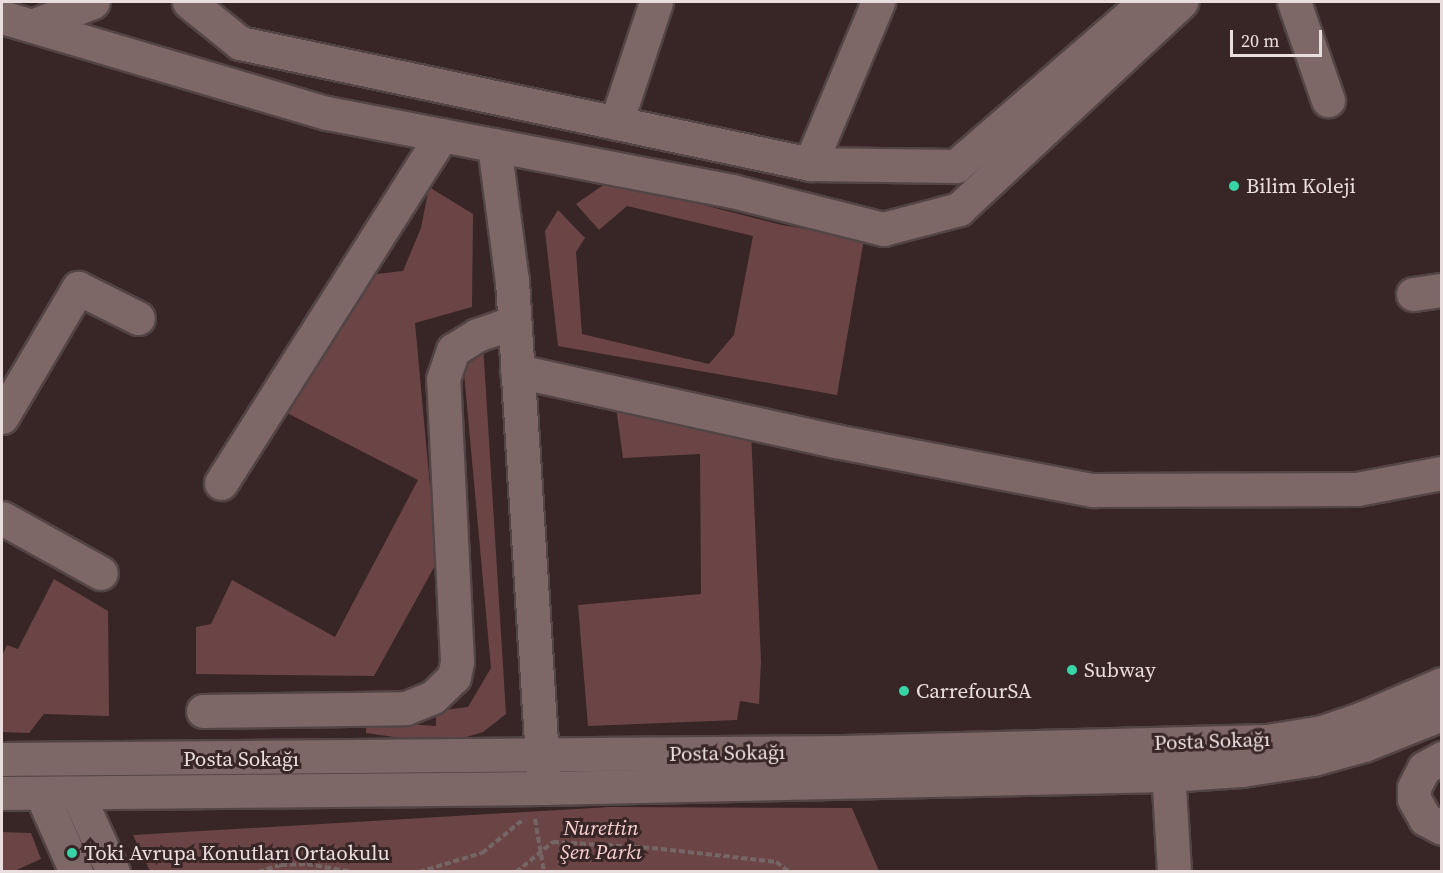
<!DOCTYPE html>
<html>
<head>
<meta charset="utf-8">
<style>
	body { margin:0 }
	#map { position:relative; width:1443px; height:873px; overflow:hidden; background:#382526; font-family:"Source Serif 4",serif }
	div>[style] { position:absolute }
	.green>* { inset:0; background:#6b4546 }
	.path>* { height:4px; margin-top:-2px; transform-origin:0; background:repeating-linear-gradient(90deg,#766565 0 6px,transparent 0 9px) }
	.roads { filter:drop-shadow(2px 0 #534445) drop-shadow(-2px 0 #534445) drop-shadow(0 2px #534445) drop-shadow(0 -2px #534445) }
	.minor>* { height:33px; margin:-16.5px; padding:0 16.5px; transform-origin:16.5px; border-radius:16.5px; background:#7d6767 }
	.dots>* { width:16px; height:16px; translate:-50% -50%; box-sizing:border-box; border:3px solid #382526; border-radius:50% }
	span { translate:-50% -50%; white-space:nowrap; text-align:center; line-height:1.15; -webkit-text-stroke:6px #382526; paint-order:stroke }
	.poi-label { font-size:21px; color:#eadddd }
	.left { translate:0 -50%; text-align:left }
	.street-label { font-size:21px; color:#eadddd }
	.park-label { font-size:21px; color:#f9d0d0; font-style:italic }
	.frame { position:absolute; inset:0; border:3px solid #eadddd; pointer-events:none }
	.scale { position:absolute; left:1230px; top:30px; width:92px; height:27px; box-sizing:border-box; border:3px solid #eadddd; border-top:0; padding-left:8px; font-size:18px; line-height:21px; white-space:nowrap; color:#eadddd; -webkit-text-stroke:4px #382526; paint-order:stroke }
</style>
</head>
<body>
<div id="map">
	<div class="green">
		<i style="clip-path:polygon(609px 181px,782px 225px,864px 239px,837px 395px,558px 346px,545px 231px,558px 210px,585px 238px,576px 252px,582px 334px,709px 364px,734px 335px,753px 236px,627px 206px,599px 230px,576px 204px)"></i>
		<i style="clip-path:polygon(429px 187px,473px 214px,472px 307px,415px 323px,437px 562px,374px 676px,196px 674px,196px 627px,211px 624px,232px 580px,335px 637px,418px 480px,285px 412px,368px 275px,403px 271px,421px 228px)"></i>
		<i style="clip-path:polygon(483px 344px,506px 714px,483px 732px,443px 744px,366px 733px,367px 708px,380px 722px,436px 726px,436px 711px,468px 707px,491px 668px,464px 373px,441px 358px)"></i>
		<i style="clip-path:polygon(616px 407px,751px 430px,761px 662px,759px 704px,740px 701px,737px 720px,588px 726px,578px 605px,701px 594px,700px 454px,623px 458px)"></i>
		<i style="clip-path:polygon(54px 579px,108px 611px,109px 716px,44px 714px,29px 733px,2px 732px,2px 656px,7px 645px,18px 649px)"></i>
		<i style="clip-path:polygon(610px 807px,852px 808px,879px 871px,150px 871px,133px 835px)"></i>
		<i style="clip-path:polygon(2px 832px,31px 833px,41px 859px,14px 871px,2px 871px)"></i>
	</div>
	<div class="path">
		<i style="left:535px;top:819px;width:54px;rotate:80.4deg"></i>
		<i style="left:258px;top:872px;width:24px;rotate:-17deg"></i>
		<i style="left:281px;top:865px;width:26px;rotate:-2deg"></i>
		<i style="left:307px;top:864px;width:47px;rotate:9.9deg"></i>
		<i style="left:419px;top:872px;width:66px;rotate:-16.8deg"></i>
		<i style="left:482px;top:853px;width:54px;rotate:-39deg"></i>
		<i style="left:516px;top:872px;width:48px;rotate:-39deg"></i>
		<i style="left:553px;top:842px;width:99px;rotate:3.5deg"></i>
		<i style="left:652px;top:848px;width:125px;rotate:6.4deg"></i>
		<i style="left:776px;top:862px;width:17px;rotate:36deg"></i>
	</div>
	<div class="roads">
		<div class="minor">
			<i style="left:189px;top:2px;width:65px;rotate:38.8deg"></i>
			<i style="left:240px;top:43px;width:583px;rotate:11.98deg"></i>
			<i style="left:810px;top:164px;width:146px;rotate:0.8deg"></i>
			<i style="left:956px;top:166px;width:250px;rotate:-40.9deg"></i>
			<i style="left:1294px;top:2px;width:104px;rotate:70.9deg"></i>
			<i style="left:2px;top:17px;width:339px;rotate:16.5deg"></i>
			<i style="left:327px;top:113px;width:412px;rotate:10.9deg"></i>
			<i style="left:732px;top:191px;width:156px;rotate:14.1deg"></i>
			<i style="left:883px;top:229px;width:79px;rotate:-14.7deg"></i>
			<i style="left:959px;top:209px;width:304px;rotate:-43deg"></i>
			<i style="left:34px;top:25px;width:63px;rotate:-21.3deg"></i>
			<i style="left:616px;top:123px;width:127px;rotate:-71.7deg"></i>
			<i style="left:494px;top:145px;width:137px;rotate:82.5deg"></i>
			<i style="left:512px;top:281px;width:497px;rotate:86.4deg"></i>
			<i style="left:810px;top:164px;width:176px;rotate:-67.2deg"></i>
			<i style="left:1413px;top:294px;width:29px;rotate:-8deg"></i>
			<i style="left:517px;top:371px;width:326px;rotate:12.4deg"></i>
			<i style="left:835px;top:441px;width:263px;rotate:10.8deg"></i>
			<i style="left:1093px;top:490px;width:264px;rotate:-0.2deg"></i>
			<i style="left:1357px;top:489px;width:86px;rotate:-10.7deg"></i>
			<i style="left:2px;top:417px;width:150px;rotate:-59.5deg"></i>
			<i style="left:78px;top:288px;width:67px;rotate:26.6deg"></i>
			<i style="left:221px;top:483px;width:412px;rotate:-57.6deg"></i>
			<i style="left:2px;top:518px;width:113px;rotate:29.1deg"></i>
			<i style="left:203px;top:711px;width:203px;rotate:-0.8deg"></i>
			<i style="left:406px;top:708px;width:29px;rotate:-22deg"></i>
			<i style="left:433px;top:697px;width:29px;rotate:-44deg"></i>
			<i style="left:454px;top:677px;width:16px;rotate:-79deg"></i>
			<i style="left:457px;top:661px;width:282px;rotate:-92.8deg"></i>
			<i style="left:443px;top:379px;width:31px;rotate:-71deg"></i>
			<i style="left:453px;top:350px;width:28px;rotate:-32deg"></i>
			<i style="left:477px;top:335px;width:39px;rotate:-19deg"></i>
			<i style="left:1167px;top:754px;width:118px;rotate:86.6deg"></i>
			<i style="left:1442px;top:758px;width:21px;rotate:151deg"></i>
			<i style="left:1424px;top:768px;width:22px;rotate:117deg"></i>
			<i style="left:1414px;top:788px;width:11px;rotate:90deg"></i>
			<i style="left:1414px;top:799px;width:23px;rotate:61deg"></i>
			<i style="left:1425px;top:819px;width:19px;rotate:28deg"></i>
			<i style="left:2px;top:759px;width:841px;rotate:-0.48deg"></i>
			<i style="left:843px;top:752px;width:424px;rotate:-1.5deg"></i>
			<i style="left:1267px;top:741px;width:56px;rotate:-9.3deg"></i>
			<i style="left:1322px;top:732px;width:43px;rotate:-18.9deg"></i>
			<i style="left:1363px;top:718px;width:86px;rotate:-23.3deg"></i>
			<i style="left:2px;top:793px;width:542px;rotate:-0.53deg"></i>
			<i style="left:544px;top:788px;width:623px;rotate:-1.2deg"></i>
			<i style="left:1167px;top:775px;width:75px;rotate:-3.8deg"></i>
			<i style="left:1242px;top:770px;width:72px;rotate:-8.8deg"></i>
			<i style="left:1313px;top:759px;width:53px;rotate:-15.4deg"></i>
			<i style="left:1364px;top:745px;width:84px;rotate:-21.7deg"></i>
			<i style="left:41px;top:793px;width:86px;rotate:66.1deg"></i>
			<i style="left:77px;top:793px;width:87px;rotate:65.5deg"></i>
		</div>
	</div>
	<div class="dots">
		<i style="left:1234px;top:186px;background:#39d4a5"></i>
		<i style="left:1072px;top:670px;background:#39d4a5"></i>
		<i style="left:904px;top:691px;background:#39d4a5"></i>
		<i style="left:72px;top:853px;background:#39d4a5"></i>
	</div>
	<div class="poi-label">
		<span class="left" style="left:1246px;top:186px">Bilim Koleji</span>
		<span class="left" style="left:1084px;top:670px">Subway</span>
		<span class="left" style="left:916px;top:691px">CarrefourSA</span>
		<span class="left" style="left:84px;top:853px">Toki Avrupa Konutları Ortaokulu</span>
	</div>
	<div class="street-label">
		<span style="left:1212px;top:741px;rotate:-2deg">Posta Sokağı</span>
		<span style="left:727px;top:753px;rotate:-1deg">Posta Sokağı</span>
		<span style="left:241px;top:759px">Posta Sokağı</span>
	</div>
	<div class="park-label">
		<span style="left:601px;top:840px">Nurettin<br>Şen Parkı</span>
	</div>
	<div class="frame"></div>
	<div class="scale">20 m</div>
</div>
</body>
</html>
